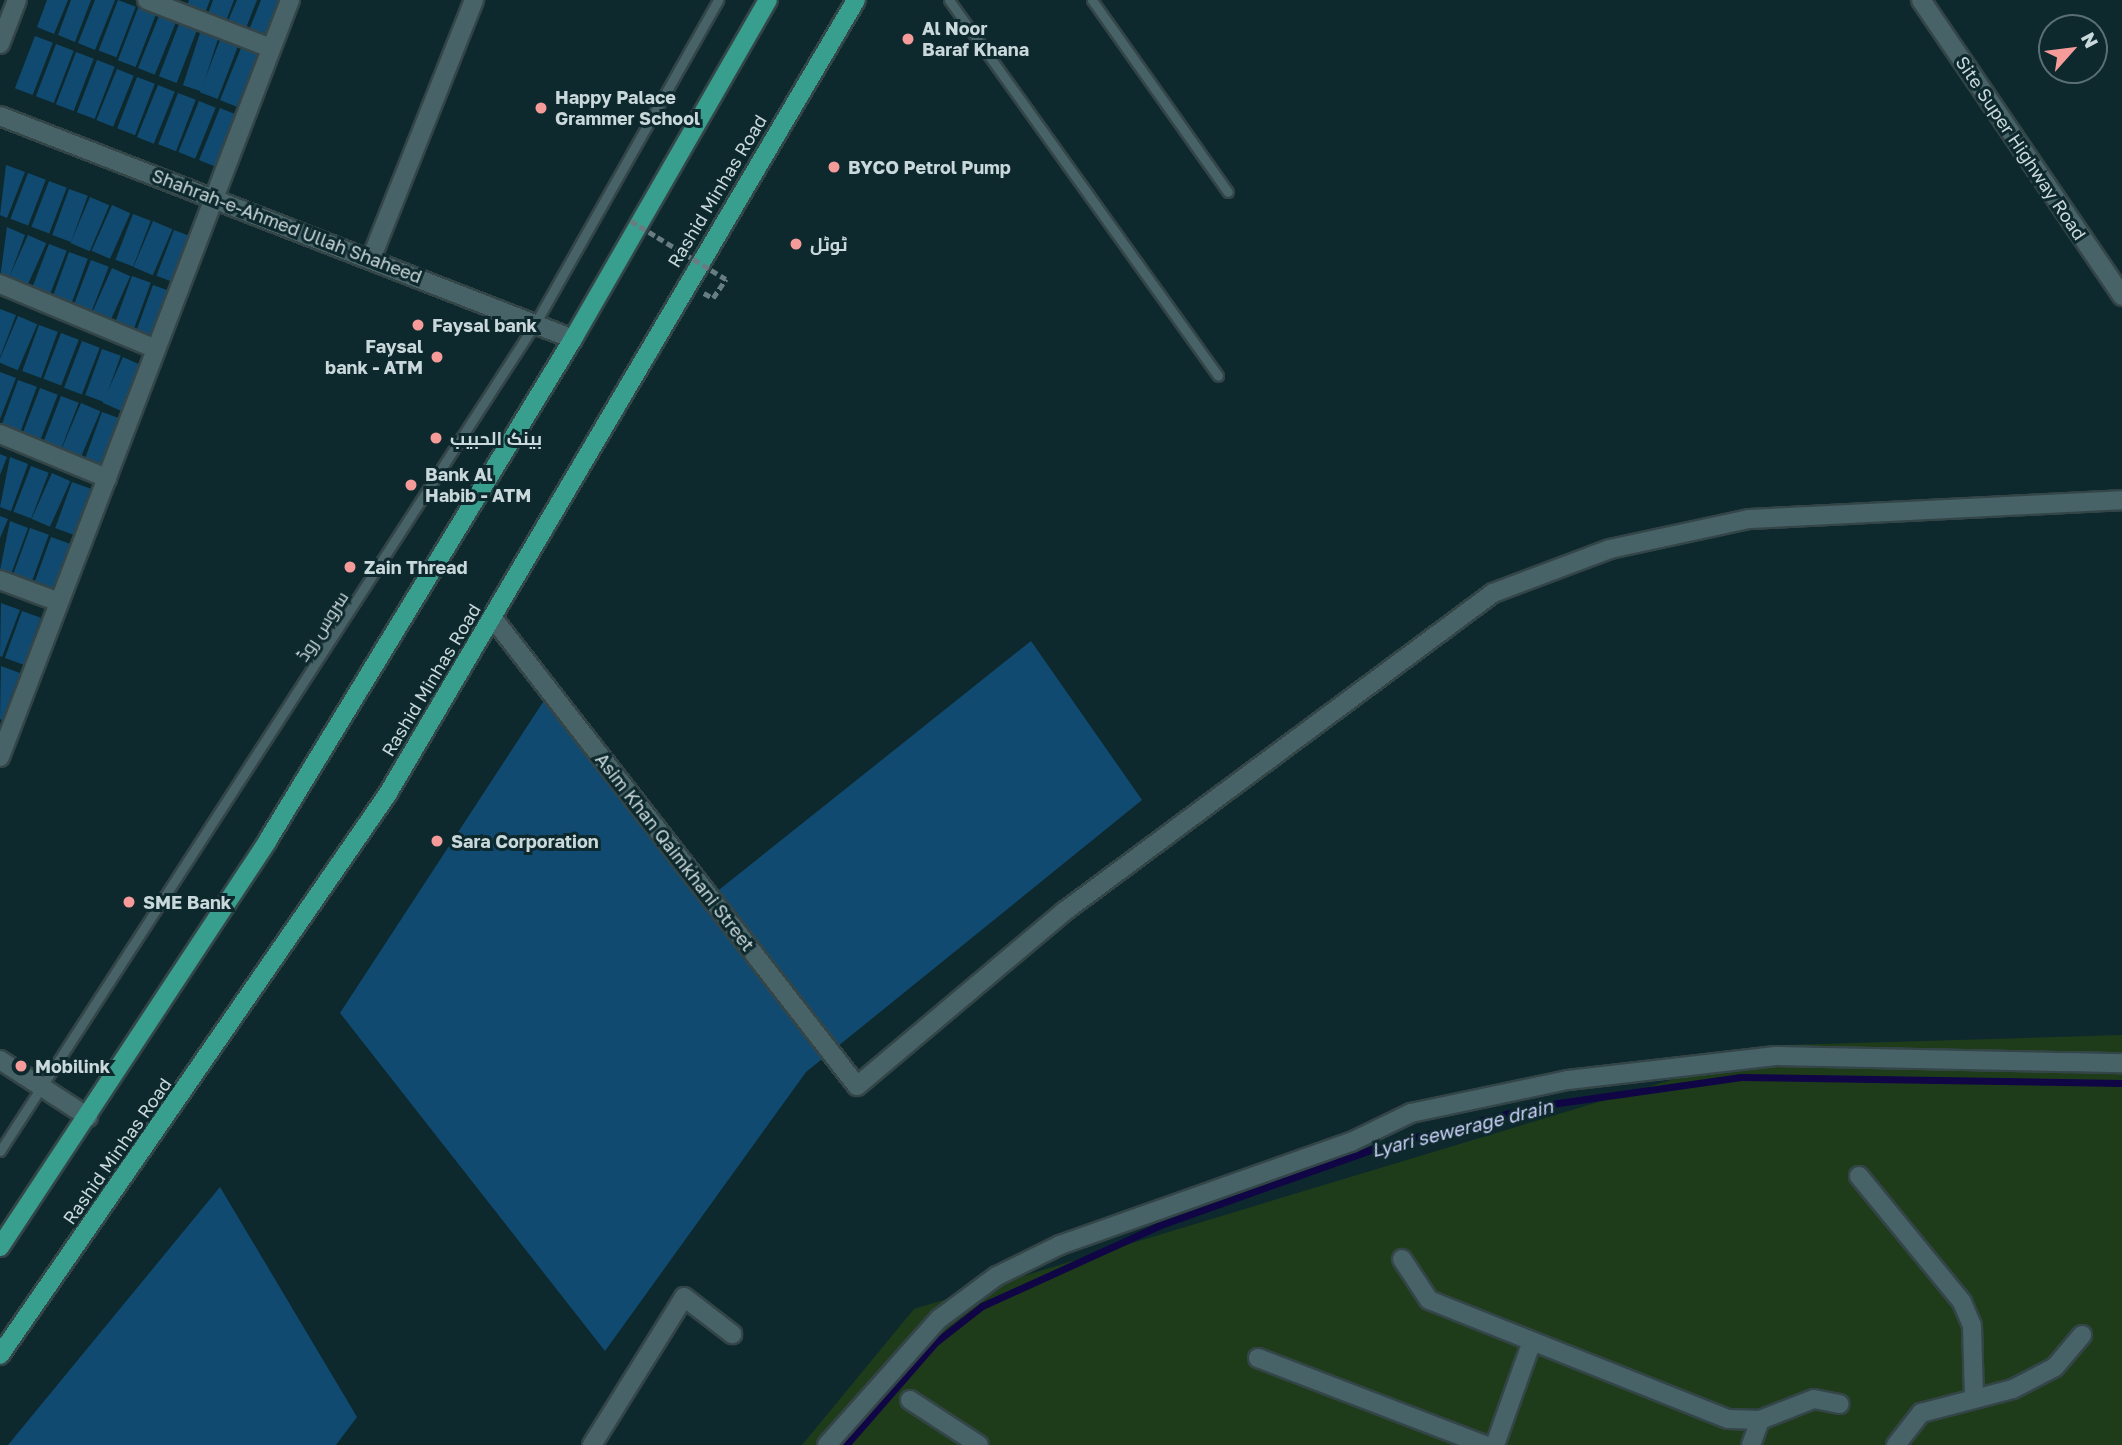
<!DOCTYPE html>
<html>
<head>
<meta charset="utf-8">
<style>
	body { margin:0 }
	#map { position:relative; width:2122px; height:1445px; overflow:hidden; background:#0e292d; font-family:"Golos Text",Cairo,sans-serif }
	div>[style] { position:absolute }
	.green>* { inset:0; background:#1e3c1a }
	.stream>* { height:7px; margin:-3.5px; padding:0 3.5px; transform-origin:3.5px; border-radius:3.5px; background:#100545 }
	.building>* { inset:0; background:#114a71; transform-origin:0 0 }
	.path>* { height:4.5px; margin-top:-2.25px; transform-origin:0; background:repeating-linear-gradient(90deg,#687d81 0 7px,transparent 0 10.5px) }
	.roads { filter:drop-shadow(2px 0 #344548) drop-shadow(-2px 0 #344548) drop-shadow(0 2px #344548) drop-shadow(0 -2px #344548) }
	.service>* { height:9px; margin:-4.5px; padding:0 4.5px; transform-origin:4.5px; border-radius:4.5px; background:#486368 }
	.minor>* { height:18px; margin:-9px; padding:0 9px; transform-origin:9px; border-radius:9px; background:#486368 }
	.tertiary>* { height:18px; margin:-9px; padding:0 9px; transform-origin:9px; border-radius:9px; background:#486368 }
	.primary>* { height:18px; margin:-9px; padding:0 9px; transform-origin:9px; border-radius:9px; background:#389e8e }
	.path-bridge>* { height:4.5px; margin-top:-2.25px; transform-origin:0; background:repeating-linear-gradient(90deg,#687d81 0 7px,transparent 0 10.5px) }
	.dots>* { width:19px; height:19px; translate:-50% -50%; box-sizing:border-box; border:4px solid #0e292d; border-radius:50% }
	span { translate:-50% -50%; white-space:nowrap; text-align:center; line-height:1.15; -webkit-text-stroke:6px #0e292d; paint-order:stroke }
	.poi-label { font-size:18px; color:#c9d8db; font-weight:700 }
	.left { translate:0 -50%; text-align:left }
	.right { translate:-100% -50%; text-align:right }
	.street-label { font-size:18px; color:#c9d8db }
	.water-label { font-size:19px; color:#cad0f8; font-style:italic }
	.north { position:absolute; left:2038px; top:14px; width:70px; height:70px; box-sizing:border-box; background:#0e292d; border:2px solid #596f73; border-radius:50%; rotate:62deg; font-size:19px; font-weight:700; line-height:28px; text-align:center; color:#c9d8db }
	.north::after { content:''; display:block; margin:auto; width:24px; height:32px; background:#f59b99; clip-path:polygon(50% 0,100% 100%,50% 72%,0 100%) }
</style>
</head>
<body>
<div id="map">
	<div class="green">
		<i style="clip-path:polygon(2122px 1035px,2122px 1445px,802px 1445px,914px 1309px,1787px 1045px)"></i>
	</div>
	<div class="stream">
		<i style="left:846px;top:1445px;width:137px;rotate:-48.9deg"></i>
		<i style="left:936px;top:1342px;width:58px;rotate:-38deg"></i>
		<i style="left:982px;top:1306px;width:193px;rotate:-24.4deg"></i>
		<i style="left:1158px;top:1226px;width:237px;rotate:-19.7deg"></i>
		<i style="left:1381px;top:1146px;width:161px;rotate:-14.4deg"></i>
		<i style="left:1537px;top:1106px;width:206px;rotate:-8.1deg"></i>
		<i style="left:1741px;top:1077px;width:381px;rotate:0.9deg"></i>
	</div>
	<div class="building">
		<i style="clip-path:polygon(47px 0,68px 0,54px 34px,37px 27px)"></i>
		<i style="clip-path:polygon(71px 0,91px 0,75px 42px,58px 35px)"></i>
		<i style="clip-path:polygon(95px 0,115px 0,95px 50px,78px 43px)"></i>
		<i style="left:118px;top:0;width:19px;height:54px;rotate:21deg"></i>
		<i style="clip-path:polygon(189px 0,210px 0,205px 13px,187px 6px)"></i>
		<i style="clip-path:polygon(213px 0,234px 0,226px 21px,208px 14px)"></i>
		<i style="clip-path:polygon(237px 0,257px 0,246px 28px,228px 21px)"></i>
		<i style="clip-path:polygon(261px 0,281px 0,267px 36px,249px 30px)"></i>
		<i style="left:138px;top:8px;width:19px;height:56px;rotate:21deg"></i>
		<i style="left:159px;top:16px;width:18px;height:56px;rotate:22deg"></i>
		<i style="left:179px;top:24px;width:19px;height:56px;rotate:21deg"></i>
		<i style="left:200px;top:33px;width:19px;height:55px;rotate:18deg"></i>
		<i style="left:35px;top:36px;width:19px;height:56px;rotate:21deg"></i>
		<i style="left:220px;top:40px;width:19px;height:56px;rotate:21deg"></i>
		<i style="left:56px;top:44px;width:19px;height:56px;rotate:21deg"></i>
		<i style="left:241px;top:48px;width:18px;height:56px;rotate:22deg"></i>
		<i style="left:76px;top:52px;width:19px;height:56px;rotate:21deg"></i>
		<i style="left:97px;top:60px;width:19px;height:56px;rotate:21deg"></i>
		<i style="left:117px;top:69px;width:18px;height:55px;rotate:22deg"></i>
		<i style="left:137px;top:77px;width:19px;height:55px;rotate:21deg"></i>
		<i style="left:158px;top:85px;width:18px;height:56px;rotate:22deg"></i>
		<i style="left:178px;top:93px;width:19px;height:55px;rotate:21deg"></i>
		<i style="left:199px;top:101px;width:18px;height:55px;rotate:22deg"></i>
		<i style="left:220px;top:108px;width:18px;height:56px;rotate:22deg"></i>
		<i style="clip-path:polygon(6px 165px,25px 172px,7px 218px,0 215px)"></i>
		<i style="left:28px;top:173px;width:19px;height:49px;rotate:21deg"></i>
		<i style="left:49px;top:181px;width:19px;height:49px;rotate:21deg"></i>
		<i style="left:69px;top:189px;width:20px;height:49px;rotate:20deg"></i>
		<i style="left:90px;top:197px;width:21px;height:50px;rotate:23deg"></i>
		<i style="left:112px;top:205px;width:20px;height:50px;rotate:24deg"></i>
		<i style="left:133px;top:214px;width:19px;height:49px;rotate:21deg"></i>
		<i style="left:153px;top:221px;width:21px;height:50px;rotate:23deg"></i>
		<i style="clip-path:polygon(7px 227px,25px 235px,8px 281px,0 278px)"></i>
		<i style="left:174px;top:230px;width:19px;height:49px;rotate:21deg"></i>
		<i style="left:28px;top:235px;width:20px;height:50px;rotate:24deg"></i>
		<i style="left:49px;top:244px;width:19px;height:49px;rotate:21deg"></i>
		<i style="left:69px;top:252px;width:20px;height:50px;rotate:20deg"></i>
		<i style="left:91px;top:260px;width:19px;height:49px;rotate:21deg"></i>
		<i style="left:112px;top:268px;width:20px;height:50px;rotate:24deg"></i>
		<i style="left:132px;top:276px;width:20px;height:50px;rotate:20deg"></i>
		<i style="left:153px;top:285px;width:20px;height:49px;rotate:20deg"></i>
		<i style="clip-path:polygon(0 309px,16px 315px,0 357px)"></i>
		<i style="left:18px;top:316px;width:21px;height:50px;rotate:23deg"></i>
		<i style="left:39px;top:325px;width:20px;height:49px;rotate:20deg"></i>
		<i style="left:61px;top:333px;width:19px;height:49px;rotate:21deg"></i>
		<i style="left:82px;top:341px;width:19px;height:50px;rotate:21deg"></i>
		<i style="left:102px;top:349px;width:20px;height:49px;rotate:20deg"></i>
		<i style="left:123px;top:357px;width:20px;height:50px;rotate:24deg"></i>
		<i style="clip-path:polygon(0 372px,16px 378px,0 419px)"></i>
		<i style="left:18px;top:380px;width:20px;height:49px;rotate:20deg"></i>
		<i style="left:40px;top:388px;width:19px;height:49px;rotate:21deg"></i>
		<i style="left:61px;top:396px;width:19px;height:49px;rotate:21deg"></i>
		<i style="left:81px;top:403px;width:21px;height:50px;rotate:23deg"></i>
		<i style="left:102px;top:412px;width:20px;height:49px;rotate:20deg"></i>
		<i style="clip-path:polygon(0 454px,7px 457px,0 475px)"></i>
		<i style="clip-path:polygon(10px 457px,28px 464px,11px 511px,0 507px)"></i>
		<i style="left:31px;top:466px;width:19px;height:49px;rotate:21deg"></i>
		<i style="left:52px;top:473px;width:20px;height:50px;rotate:24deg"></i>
		<i style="left:72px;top:482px;width:20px;height:49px;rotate:20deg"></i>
		<i style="clip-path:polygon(0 516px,8px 519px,0 538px)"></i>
		<i style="clip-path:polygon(10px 521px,28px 528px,11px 574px,0 570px)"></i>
		<i style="left:30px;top:528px;width:20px;height:49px;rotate:20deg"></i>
		<i style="left:51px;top:537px;width:20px;height:49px;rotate:20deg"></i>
		<i style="clip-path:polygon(1px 603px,20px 610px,2px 657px,0 656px)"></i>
		<i style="left:22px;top:611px;width:20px;height:50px;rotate:20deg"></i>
		<i style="clip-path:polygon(1031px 641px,1142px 800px,806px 1072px,605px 1351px,340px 1013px,547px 696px,710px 897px)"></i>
		<i style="clip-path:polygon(1px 666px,20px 673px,2px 720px,0 719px)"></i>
		<i style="clip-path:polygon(220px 1187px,357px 1417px,336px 1445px,8px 1445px)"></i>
	</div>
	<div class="path">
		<i style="left:704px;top:293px;width:10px;rotate:29deg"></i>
		<i style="left:713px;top:298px;width:23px;rotate:-56deg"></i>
	</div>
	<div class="roads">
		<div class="service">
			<i style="left:949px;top:0;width:462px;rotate:54.4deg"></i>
			<i style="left:1092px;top:0;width:235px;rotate:54.7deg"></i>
			<i style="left:0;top:1151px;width:987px;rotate:-57.11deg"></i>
			<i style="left:536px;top:322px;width:370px;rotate:-60.5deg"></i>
		</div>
		<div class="minor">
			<i style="left:147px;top:0;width:133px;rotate:21.2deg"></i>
			<i style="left:1921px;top:0;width:358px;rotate:55.8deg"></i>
			<i style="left:371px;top:259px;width:279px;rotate:-68.3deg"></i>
			<i style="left:0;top:284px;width:169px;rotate:22.6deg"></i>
			<i style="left:0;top:434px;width:116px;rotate:22.4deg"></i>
			<i style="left:0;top:580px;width:63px;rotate:20.4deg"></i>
			<i style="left:492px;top:617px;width:594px;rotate:52.11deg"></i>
			<i style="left:857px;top:1086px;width:272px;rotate:-40.1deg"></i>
			<i style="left:1065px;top:911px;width:533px;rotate:-36.61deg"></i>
			<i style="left:1493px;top:593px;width:125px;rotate:-20.6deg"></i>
			<i style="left:1610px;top:549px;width:142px;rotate:-12.2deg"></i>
			<i style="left:1749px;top:519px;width:373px;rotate:-2.9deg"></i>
			<i style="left:0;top:757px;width:811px;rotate:-69.04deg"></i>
			<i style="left:0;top:1060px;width:105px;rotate:32.9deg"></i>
			<i style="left:1859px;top:1176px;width:163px;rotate:50.7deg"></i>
			<i style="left:1962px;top:1302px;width:25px;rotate:67deg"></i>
			<i style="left:1972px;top:1325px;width:72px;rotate:88.4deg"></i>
			<i style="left:1402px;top:1259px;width:49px;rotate:56.6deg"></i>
			<i style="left:1429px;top:1300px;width:322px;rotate:21.7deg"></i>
			<i style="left:1728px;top:1419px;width:32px;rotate:2deg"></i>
			<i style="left:1760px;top:1420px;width:58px;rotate:-21.3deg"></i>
			<i style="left:1814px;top:1399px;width:26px;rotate:11deg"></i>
			<i style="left:1258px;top:1358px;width:243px;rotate:21deg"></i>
			<i style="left:910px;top:1400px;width:82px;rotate:33.1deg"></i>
			<i style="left:592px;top:1445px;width:174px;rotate:-58.1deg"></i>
			<i style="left:684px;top:1297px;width:61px;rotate:37.6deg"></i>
			<i style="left:827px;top:1445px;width:169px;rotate:-48.4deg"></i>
			<i style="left:939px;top:1319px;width:72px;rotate:-36.6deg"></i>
			<i style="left:997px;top:1276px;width:70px;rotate:-26.2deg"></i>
			<i style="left:1060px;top:1245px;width:309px;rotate:-19.5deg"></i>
			<i style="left:1351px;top:1142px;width:67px;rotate:-25.8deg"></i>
			<i style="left:1411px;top:1113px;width:160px;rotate:-11.9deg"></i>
			<i style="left:1568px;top:1080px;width:209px;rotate:-6.6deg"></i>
			<i style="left:1776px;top:1056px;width:346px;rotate:1.2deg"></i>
			<i style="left:1495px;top:1445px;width:107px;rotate:-70.4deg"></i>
			<i style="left:1751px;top:1445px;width:27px;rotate:-70deg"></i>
			<i style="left:1896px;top:1445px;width:41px;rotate:-52deg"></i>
			<i style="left:1921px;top:1413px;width:95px;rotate:-14.6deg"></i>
			<i style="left:2013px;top:1389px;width:47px;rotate:-27.6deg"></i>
			<i style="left:2055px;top:1367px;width:42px;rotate:-49.8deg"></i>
		</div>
		<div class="tertiary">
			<i style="left:0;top:44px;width:47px;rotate:-68.9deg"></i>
			<i style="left:0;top:116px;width:615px;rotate:21.26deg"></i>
		</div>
		<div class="primary">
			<i style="left:0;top:1247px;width:487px;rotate:-56.6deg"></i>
			<i style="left:268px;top:840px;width:587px;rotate:-58.67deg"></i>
			<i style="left:573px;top:339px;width:391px;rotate:-60.1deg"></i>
			<i style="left:0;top:1355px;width:681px;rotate:-55.35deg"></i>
			<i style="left:387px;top:795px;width:923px;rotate:-59.46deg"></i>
		</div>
	</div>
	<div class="path-bridge">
		<i style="left:631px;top:221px;width:111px;rotate:31.4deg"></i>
	</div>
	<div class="dots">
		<i style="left:908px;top:39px;background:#f59b99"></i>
		<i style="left:541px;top:108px;background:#f59b99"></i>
		<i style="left:834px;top:167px;background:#f59b99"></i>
		<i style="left:796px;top:244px;background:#f59b99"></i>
		<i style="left:418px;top:325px;background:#f59b99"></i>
		<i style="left:437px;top:357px;background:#f59b99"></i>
		<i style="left:436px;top:438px;background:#f59b99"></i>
		<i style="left:411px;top:485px;background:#f59b99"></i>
		<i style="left:350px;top:567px;background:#f59b99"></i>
		<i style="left:437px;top:841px;background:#f59b99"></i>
		<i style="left:129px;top:902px;background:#f59b99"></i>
		<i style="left:21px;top:1066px;background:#f59b99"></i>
	</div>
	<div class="poi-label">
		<span class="left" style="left:922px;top:39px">Al Noor<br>Baraf Khana</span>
		<span class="left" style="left:555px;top:108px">Happy Palace<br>Grammer School</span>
		<span class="left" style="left:848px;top:167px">BYCO Petrol Pump</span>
		<span class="left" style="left:810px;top:244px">ٹوٹل</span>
		<span class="left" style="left:432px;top:325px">Faysal bank</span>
		<span class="right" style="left:423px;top:357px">Faysal<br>bank - ATM</span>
		<span class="left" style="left:450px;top:438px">بينک الحبيب</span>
		<span class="left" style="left:425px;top:485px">Bank Al<br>Habib - ATM</span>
		<span class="left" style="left:364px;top:567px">Zain Thread</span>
		<span class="left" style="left:451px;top:841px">Sara Corporation</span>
		<span class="left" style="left:143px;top:902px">SME Bank</span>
		<span class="left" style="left:35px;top:1066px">Mobilink</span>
	</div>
	<div class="street-label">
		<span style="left:2021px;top:148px;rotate:56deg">Site Super Highway Road</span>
		<span style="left:717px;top:191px;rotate:-59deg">Rashid Minhas Road</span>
		<span style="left:287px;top:226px;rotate:21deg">Shahrah-e-Ahmed Ullah Shaheed</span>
		<span style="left:322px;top:626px;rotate:-57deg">سروس روڈ</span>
		<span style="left:431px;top:680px;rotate:-59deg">Rashid Minhas Road</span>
		<span style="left:675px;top:852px;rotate:52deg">Asim Khan Qaimkhani Street</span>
		<span style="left:117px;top:1151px;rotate:-55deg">Rashid Minhas Road</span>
	</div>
	<div class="water-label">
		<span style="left:1462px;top:1128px;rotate:-14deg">Lyari sewerage drain</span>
	</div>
	<div class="north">N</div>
</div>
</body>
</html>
